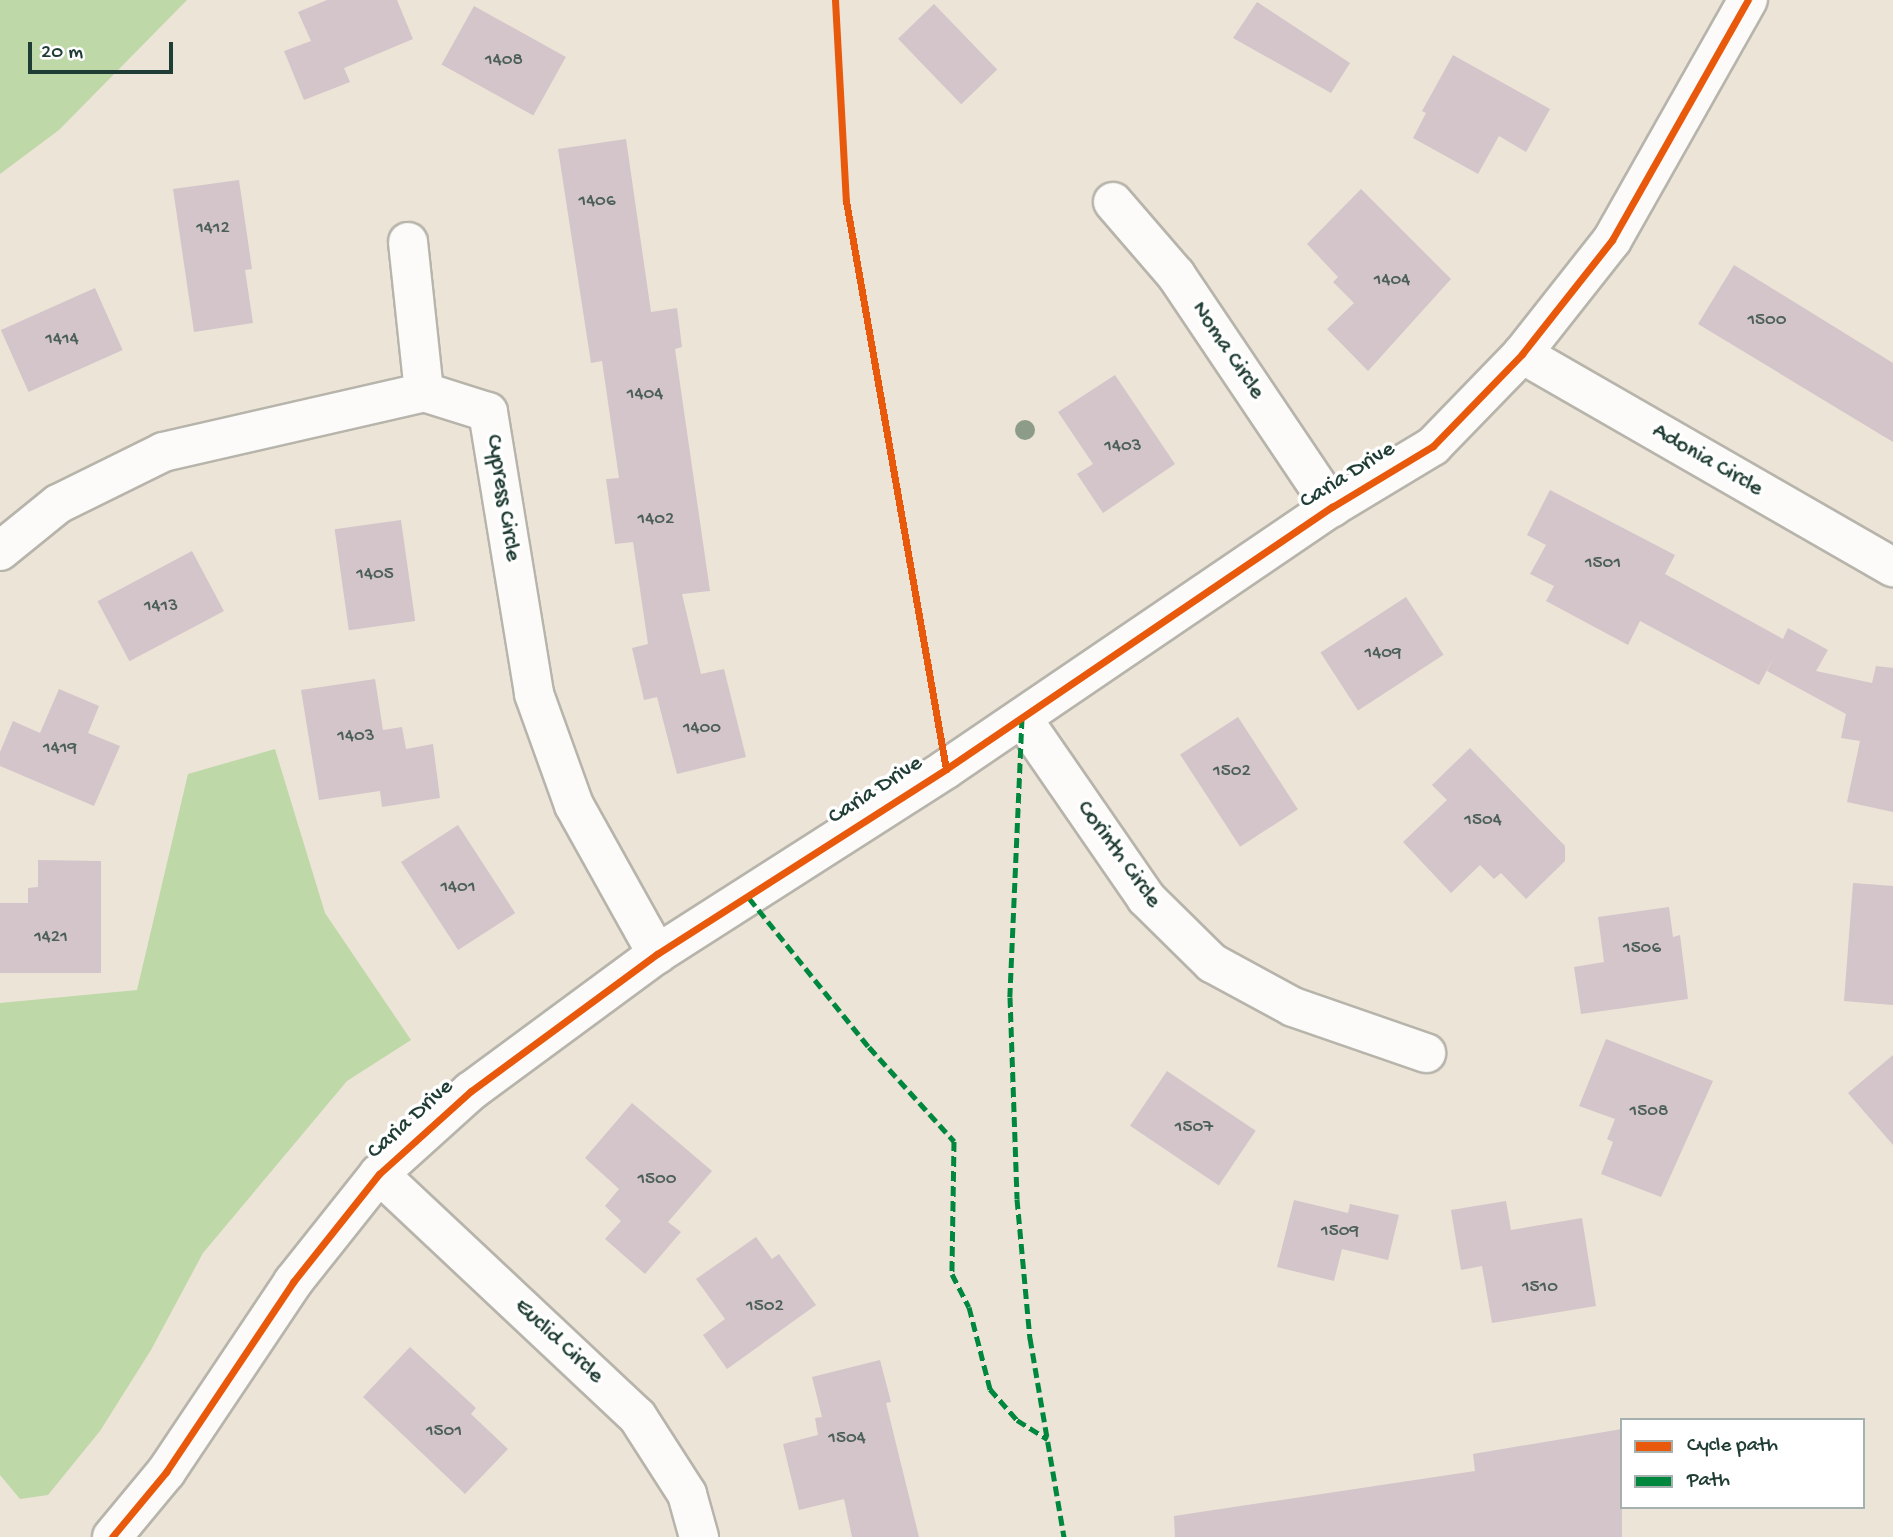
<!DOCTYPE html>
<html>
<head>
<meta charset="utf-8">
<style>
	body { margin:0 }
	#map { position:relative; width:1893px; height:1537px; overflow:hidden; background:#ede4d8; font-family:"Gochi Hand",sans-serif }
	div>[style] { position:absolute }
	.green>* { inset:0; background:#bed8a8 }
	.building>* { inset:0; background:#d3c5c9; transform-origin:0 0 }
	.roads { filter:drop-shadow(2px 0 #b7b4ab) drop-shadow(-2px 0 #b7b4ab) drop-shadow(0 2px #b7b4ab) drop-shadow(0 -2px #b7b4ab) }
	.street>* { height:38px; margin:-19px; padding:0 19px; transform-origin:19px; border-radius:19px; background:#fcfbf9 }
	.quiet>* { height:5px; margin-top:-2.5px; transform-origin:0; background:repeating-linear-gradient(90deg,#00873e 0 10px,transparent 0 15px) }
	.cycleway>* { height:7px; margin:-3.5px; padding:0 3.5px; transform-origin:3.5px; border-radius:3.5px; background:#e8590c }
	.trees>* { width:20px; height:20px; margin:-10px; border-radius:50%; background:#8c9c88 }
	span { translate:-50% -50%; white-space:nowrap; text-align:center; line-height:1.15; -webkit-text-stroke:7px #fff; paint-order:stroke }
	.number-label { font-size:19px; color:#4c5f59 }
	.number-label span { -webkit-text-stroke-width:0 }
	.street-label { font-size:23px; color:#1f3d34 }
	.legend { position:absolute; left:1620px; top:1418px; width:245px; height:91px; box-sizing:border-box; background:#fff; border:2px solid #a5b1ae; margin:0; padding:9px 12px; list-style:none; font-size:21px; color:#1f3d34 }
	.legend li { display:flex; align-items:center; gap:14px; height:35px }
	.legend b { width:35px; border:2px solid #a5b1ae }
	.scale { position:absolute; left:28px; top:42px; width:145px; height:32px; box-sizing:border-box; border:4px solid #1f3d34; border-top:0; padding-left:9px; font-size:21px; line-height:24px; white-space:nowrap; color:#1f3d34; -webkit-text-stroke:5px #fff; paint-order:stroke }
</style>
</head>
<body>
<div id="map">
	<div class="green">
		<i style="clip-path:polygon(0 0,187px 0,59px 130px,0 174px)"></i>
		<i style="clip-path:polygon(275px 749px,325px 913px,411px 1040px,347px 1081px,203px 1253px,151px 1350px,100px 1431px,48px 1495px,20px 1499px,0 1475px,0 1003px,137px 990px,188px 774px)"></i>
	</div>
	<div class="building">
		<i style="clip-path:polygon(327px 0,397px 0,413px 39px,344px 68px,350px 82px,304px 100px,284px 51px,311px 41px,298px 12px)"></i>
		<i style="clip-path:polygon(1257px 2px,1350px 63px,1331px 93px,1233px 38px)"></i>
		<i style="left:934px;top:4px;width:91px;height:50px;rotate:46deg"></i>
		<i style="left:474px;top:6px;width:105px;height:67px;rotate:29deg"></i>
		<i style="clip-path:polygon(1453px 55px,1550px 109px,1526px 152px,1499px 136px,1478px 174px,1413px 138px,1426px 113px,1422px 111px)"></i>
		<i style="clip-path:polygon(626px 139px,651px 312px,677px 308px,682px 347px,675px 349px,710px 591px,682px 594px,701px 674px,724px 669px,746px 757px,677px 774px,657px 697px,644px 700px,632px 648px,648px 644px,633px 542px,615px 544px,606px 479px,619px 478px,602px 361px,591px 363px,558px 149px)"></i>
		<i style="clip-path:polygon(239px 180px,252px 269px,245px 270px,253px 323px,194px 332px,173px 189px)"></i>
		<i style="clip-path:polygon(1361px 189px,1451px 279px,1368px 371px,1327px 329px,1354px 303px,1333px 282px,1338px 277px,1307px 244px)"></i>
		<i style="clip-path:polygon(1734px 265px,1893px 363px,1893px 442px,1698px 324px)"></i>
		<i style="left:95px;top:288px;width:68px;height:103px;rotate:66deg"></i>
		<i style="clip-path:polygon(1115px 375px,1175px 464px,1103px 513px,1077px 474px,1093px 464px,1058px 412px)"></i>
		<i style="clip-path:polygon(1550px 490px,1675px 555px,1665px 574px,1783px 639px,1788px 628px,1828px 650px,1816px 671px,1872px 683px,1876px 666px,1893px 668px,1893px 812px,1847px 802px,1860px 741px,1841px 738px,1846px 714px,1767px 671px,1774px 657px,1759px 685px,1640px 621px,1628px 645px,1546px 601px,1554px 586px,1530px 574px,1546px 545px,1527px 535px)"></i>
		<i style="left:401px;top:520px;width:102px;height:67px;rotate:82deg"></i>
		<i style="left:192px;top:551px;width:68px;height:107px;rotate:62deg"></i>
		<i style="left:1406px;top:597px;width:69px;height:102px;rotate:57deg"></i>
		<i style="clip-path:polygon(375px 679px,383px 730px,402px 727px,406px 749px,433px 744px,440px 798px,382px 807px,380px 791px,319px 800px,301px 690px)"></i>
		<i style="clip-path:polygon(59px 689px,99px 706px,88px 733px,120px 746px,94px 806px,0 766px,0 752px,13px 721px,40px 733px)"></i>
		<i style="left:1238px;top:717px;width:110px;height:69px;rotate:57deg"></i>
		<i style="clip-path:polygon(1470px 748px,1565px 846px,1565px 861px,1526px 899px,1501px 873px,1494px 879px,1480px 865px,1451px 893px,1403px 842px,1447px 800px,1432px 785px)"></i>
		<i style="left:458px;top:825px;width:105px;height:68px;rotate:57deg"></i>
		<i style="clip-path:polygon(38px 860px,101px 861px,101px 973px,0 973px,0 903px,28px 903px,28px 888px,38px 887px)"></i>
		<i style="clip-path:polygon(1853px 883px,1893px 886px,1893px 1005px,1844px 1001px)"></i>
		<i style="clip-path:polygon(1669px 907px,1673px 937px,1680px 935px,1688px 999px,1581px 1014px,1574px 967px,1604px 962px,1598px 917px)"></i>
		<i style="clip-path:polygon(1606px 1039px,1713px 1081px,1661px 1197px,1601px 1174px,1613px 1142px,1607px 1139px,1615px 1119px,1579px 1106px)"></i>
		<i style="clip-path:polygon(1893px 1055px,1893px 1145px,1848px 1093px)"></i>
		<i style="left:1167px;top:1071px;width:107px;height:66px;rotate:34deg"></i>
		<i style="clip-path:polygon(632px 1103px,712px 1171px,668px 1222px,681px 1232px,645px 1274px,605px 1239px,621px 1221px,605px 1206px,619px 1189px,585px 1158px)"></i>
		<i style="clip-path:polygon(1294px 1200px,1348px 1213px,1350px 1204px,1399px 1215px,1388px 1260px,1342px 1249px,1334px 1281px,1277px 1267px)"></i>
		<i style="clip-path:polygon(1506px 1201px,1511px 1230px,1582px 1218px,1596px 1306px,1492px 1323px,1482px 1266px,1461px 1270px,1451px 1210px)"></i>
		<i style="clip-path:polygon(756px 1237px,772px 1259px,779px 1254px,816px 1305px,727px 1369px,703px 1335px,725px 1319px,696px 1279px)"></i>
		<i style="clip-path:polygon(410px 1347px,476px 1408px,471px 1414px,508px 1449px,465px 1494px,363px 1397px)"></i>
		<i style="clip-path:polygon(880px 1360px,891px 1402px,886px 1403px,919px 1537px,852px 1537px,844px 1499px,799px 1510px,783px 1444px,818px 1435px,815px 1418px,822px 1417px,812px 1377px)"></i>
		<i style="clip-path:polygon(1622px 1429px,1622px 1537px,1175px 1537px,1174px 1516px,1475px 1471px,1473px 1454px)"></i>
	</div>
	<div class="roads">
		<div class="street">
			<i style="left:1113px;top:202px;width:96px;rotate:49.2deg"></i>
			<i style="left:1176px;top:275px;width:280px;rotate:56.1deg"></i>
			<i style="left:408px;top:242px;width:151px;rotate:83.9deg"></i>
			<i style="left:1522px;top:354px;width:428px;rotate:29.9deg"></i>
			<i style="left:0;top:551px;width:75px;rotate:-39deg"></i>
			<i style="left:58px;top:504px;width:117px;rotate:-26.3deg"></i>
			<i style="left:163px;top:452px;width:268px;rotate:-12.9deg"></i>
			<i style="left:424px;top:392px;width:67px;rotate:17.4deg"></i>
			<i style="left:488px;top:412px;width:286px;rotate:80.7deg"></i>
			<i style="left:534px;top:694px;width:118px;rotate:70.2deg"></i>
			<i style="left:574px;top:805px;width:171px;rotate:60.9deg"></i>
			<i style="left:1022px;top:718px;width:219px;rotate:55.4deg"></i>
			<i style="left:1146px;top:898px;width:93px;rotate:44.6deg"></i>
			<i style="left:1212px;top:963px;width:92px;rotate:28.5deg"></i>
			<i style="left:1293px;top:1007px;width:141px;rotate:19.1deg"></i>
			<i style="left:379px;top:1174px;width:354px;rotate:43.2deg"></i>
			<i style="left:637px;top:1416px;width:93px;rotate:57.3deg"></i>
			<i style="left:687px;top:1494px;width:45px;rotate:74.4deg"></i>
			<i style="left:112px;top:1537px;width:85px;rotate:-50.3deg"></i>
			<i style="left:166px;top:1472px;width:229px;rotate:-56.2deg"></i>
			<i style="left:293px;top:1282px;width:138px;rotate:-51.5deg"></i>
			<i style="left:379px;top:1174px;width:124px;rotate:-42.1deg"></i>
			<i style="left:471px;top:1091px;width:231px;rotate:-36.4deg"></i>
			<i style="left:657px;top:954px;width:343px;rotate:-32.6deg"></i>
			<i style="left:946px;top:769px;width:467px;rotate:-34.2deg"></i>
			<i style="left:1332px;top:507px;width:118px;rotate:-31.1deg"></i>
			<i style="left:1433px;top:446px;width:128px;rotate:-45.9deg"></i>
			<i style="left:1522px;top:354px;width:145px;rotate:-51.7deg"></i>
			<i style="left:1612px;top:240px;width:276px;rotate:-60.5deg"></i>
		</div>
	</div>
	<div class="quiet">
		<i style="left:1022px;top:718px;width:279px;rotate:92.5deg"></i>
		<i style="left:1010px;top:997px;width:202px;rotate:88deg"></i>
		<i style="left:1017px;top:1199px;width:140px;rotate:84.7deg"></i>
		<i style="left:1030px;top:1338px;width:202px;rotate:80.3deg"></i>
		<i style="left:749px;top:898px;width:191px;rotate:51.2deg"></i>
		<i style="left:869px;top:1047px;width:127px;rotate:47.9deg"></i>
		<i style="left:954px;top:1141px;width:133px;rotate:90.9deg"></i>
		<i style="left:952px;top:1274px;width:37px;rotate:63deg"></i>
		<i style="left:969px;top:1307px;width:85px;rotate:75.6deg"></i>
		<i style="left:990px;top:1389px;width:41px;rotate:48.9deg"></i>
		<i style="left:1017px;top:1420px;width:36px;rotate:32deg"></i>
	</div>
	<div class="cycleway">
		<i style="left:835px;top:0;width:201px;rotate:86.9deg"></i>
		<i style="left:846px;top:201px;width:577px;rotate:80.02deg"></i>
		<i style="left:112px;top:1537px;width:85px;rotate:-50.3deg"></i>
		<i style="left:166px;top:1472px;width:229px;rotate:-56.2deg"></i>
		<i style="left:293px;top:1282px;width:138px;rotate:-51.5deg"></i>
		<i style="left:379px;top:1174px;width:124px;rotate:-42.1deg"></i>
		<i style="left:471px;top:1091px;width:231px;rotate:-36.4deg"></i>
		<i style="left:657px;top:954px;width:343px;rotate:-32.6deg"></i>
		<i style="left:946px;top:769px;width:467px;rotate:-34.2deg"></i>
		<i style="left:1332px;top:507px;width:118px;rotate:-31.1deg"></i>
		<i style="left:1433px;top:446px;width:128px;rotate:-45.9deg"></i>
		<i style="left:1522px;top:354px;width:145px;rotate:-51.7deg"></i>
		<i style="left:1612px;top:240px;width:276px;rotate:-60.5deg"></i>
	</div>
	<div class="trees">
		<i style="left:1025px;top:430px"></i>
	</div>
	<div class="number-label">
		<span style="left:504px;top:61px">1408</span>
		<span style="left:597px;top:202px">1406</span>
		<span style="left:213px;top:229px">1412</span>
		<span style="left:1392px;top:281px">1404</span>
		<span style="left:1767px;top:321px">1500</span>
		<span style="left:62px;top:340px">1414</span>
		<span style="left:645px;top:395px">1404</span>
		<span style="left:1123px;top:447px">1403</span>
		<span style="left:656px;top:520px">1402</span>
		<span style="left:1603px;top:564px">1501</span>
		<span style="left:375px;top:575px">1405</span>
		<span style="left:161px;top:607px">1413</span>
		<span style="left:1383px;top:654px">1409</span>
		<span style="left:702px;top:729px">1400</span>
		<span style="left:356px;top:737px">1403</span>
		<span style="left:60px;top:749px">1419</span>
		<span style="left:1232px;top:772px">1502</span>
		<span style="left:1483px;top:821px">1504</span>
		<span style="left:458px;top:888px">1401</span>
		<span style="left:51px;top:938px">1421</span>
		<span style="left:1642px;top:949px">1506</span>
		<span style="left:1649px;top:1112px">1508</span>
		<span style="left:1194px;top:1128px">1507</span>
		<span style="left:657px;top:1180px">1500</span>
		<span style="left:1340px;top:1232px">1509</span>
		<span style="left:1540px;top:1288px">1510</span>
		<span style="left:765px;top:1307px">1502</span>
		<span style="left:444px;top:1432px">1501</span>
		<span style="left:847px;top:1439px">1504</span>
	</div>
	<div class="street-label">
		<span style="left:1227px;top:351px;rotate:56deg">Noma Circle</span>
		<span style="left:1707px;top:461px;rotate:30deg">Adonia Circle</span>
		<span style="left:1348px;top:476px;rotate:-32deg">Caria Drive</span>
		<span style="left:502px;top:498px;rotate:81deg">Cypress Circle</span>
		<span style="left:876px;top:791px;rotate:-33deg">Caria Drive</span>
		<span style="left:1118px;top:855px;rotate:54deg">Corinth Circle</span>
		<span style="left:411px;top:1120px;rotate:-42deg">Caria Drive</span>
		<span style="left:558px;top:1342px;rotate:43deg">Euclid Circle</span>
	</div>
	<ul class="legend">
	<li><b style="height:9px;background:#e8590c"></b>Cycle path</li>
	<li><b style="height:9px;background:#00873e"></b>Path</li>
	</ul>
	<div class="scale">20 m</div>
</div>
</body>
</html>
